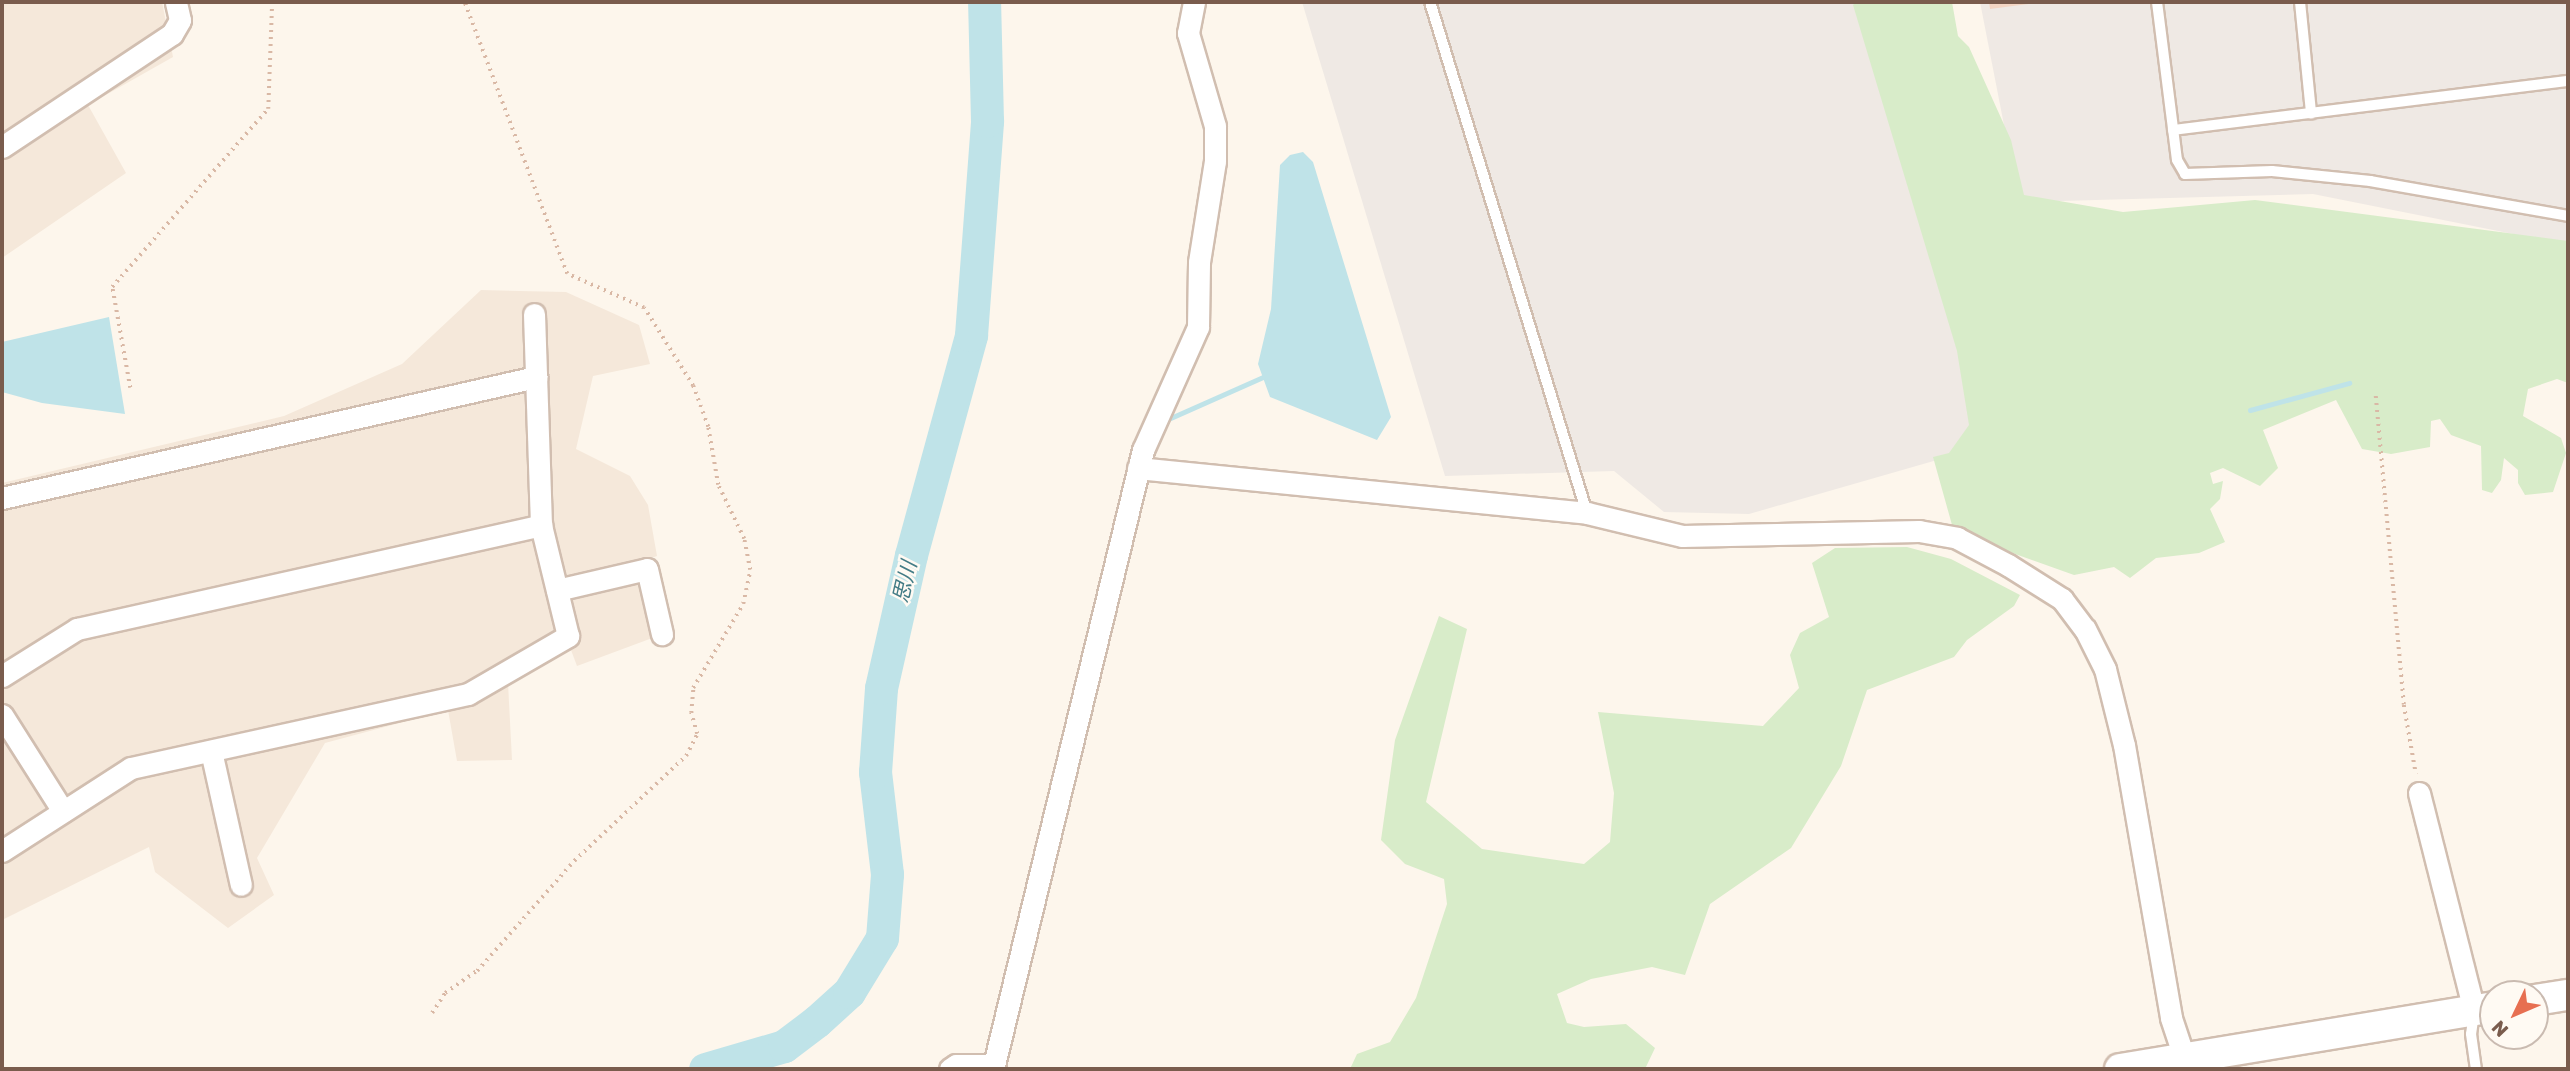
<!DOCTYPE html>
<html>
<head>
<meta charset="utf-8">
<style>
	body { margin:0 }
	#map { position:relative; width:2570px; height:1071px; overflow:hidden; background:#fdf6ec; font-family:Rubik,"Noto Sans JP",sans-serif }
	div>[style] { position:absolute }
	.residential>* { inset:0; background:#f5e8da }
	.industrial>* { inset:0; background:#efe9e4 }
	.green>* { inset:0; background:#d8ecc9 }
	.water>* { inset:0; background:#bfe3e8 }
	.stream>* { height:5px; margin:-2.5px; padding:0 2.5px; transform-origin:2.5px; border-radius:2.5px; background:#bfe3e8 }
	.river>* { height:33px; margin:-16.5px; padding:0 16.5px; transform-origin:16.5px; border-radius:16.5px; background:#bfe3e8 }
	.building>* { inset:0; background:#f3d5c3 }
	.path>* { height:3.5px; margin-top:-1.75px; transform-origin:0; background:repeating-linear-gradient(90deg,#d9b8a5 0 2px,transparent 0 7px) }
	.roads { filter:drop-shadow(2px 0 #d1beb0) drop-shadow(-2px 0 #d1beb0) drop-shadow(0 2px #d1beb0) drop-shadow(0 -2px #d1beb0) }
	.lane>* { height:10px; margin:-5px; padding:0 5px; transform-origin:5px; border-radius:5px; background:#fff }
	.street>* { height:21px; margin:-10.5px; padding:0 10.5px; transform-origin:10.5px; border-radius:10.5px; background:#fff }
	.secondary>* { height:30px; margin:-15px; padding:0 15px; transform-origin:15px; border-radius:15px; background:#fff }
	span { translate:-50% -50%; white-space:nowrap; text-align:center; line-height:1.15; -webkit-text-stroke:5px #fffaf3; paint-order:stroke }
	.water-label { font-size:21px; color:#437c86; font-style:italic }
	.frame { position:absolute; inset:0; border:4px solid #7a5c4d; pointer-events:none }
	.north { position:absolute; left:2479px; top:980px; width:70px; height:70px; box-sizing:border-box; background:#fffaf3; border:2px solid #cabbb1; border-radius:50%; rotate:226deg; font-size:19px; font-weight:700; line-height:28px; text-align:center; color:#7a5c4d }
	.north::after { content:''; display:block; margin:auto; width:24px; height:32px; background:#e76f51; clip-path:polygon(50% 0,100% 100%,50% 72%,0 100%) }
</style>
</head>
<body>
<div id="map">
	<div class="residential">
		<i style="clip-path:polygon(2px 2px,162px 2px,173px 57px,88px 105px,126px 173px,2px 258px)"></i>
		<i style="clip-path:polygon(481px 290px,566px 292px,639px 325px,650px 364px,593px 376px,576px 449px,630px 476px,648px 505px,657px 556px,637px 563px,655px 637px,577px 666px,571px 650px,508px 683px,512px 760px,457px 761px,448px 710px,325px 743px,257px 858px,274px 895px,228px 928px,155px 872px,149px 847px,2px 920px,2px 483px,284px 416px,402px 364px)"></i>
	</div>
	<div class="industrial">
		<i style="clip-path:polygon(1302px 2px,1895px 2px,1978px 419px,1951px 456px,1749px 514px,1664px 512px,1614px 471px,1445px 476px)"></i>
		<i style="clip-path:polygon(1980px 2px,2568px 2px,2568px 245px,2313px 194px,2019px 202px)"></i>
	</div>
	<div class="green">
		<i style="clip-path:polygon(1856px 2px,1952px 2px,1958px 36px,1969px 47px,2011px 140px,2024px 195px,2123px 212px,2255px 200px,2568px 241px,2568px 383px,2557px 379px,2528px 389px,2523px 416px,2561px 438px,2566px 453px,2553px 492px,2525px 495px,2518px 483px,2518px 470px,2504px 458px,2501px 480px,2492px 493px,2482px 490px,2481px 446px,2451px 435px,2440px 419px,2431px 421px,2430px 447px,2391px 454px,2362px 449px,2336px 400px,2263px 430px,2278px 468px,2260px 486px,2223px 468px,2210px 473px,2213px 484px,2223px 481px,2220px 499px,2210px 509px,2225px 542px,2199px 553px,2156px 558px,2130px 578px,2114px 567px,2074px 575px,1954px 532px,1933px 457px,1949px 453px,1969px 425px,1957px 351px,1853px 5px)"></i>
		<i style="clip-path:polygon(1907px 547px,1951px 559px,2020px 595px,2014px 606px,1967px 640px,1954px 657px,1867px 690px,1841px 766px,1791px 848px,1710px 904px,1685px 975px,1652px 967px,1591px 979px,1557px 994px,1567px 1023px,1584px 1027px,1626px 1024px,1655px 1048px,1645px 1069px,1350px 1069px,1357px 1054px,1390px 1042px,1416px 998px,1447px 904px,1444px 879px,1405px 864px,1381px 840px,1395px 740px,1439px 616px,1467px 629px,1426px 802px,1482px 849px,1584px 864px,1610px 842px,1614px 793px,1598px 712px,1763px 726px,1799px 688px,1790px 655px,1800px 633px,1829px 617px,1812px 563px,1835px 548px)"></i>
	</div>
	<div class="water">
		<i style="clip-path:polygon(1303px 152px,1313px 162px,1391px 417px,1377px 440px,1270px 397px,1258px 364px,1271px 309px,1280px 165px,1290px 155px)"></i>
		<i style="clip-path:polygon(109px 317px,125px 414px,42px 403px,2px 392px,2px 342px)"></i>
	</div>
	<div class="stream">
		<i style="left:2250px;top:410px;width:103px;rotate:-15.3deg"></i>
		<i style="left:1166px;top:420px;width:106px;rotate:-23.9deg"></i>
	</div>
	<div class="river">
		<i style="left:705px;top:1069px;width:82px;rotate:-16.2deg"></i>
		<i style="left:784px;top:1046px;width:41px;rotate:-37.1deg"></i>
		<i style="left:817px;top:1021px;width:43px;rotate:-42.2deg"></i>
		<i style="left:849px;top:992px;width:63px;rotate:-58.6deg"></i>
		<i style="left:882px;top:938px;width:64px;rotate:-85.5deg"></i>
		<i style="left:887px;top:874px;width:103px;rotate:-96.7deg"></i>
		<i style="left:875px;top:772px;width:84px;rotate:-85.9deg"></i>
		<i style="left:881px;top:688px;width:136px;rotate:-77.3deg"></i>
		<i style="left:911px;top:555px;width:228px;rotate:-74.7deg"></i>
		<i style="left:971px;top:335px;width:215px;rotate:-85.7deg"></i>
		<i style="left:987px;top:121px;width:119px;rotate:-91.4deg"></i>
	</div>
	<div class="building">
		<i style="clip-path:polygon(1989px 2px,2035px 2px,2035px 3px,1990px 9px)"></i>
	</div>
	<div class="path">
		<i style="left:130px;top:388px;width:103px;rotate:-100.1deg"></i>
		<i style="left:112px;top:287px;width:237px;rotate:-48.8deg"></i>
		<i style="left:268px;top:109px;width:107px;rotate:-87.9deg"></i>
		<i style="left:2376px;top:396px;width:310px;rotate:84.8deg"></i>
		<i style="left:2404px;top:705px;width:70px;rotate:80.1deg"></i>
		<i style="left:432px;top:1013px;width:24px;rotate:-57deg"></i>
		<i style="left:445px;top:993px;width:39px;rotate:-35deg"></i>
		<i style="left:477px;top:971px;width:147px;rotate:-48.6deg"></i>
		<i style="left:574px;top:861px;width:154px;rotate:-43.2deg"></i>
		<i style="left:686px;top:756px;width:25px;rotate:-63deg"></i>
		<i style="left:697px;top:734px;width:22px;rotate:-106deg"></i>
		<i style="left:691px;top:713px;width:25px;rotate:-85deg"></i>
		<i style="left:693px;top:688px;width:98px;rotate:-59.2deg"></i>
		<i style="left:743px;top:604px;width:35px;rotate:-78deg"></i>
		<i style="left:750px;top:570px;width:32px;rotate:-101deg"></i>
		<i style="left:744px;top:539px;width:60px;rotate:-115.7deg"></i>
		<i style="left:718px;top:485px;width:59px;rotate:-99.8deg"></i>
		<i style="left:708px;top:427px;width:44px;rotate:-110.1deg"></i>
		<i style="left:693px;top:386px;width:92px;rotate:-122.1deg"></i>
		<i style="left:644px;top:308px;width:84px;rotate:-156.2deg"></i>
		<i style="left:567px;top:274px;width:291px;rotate:-110.7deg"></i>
	</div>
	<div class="roads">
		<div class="lane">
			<i style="left:1430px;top:2px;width:535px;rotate:72.92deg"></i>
			<i style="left:2157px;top:2px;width:159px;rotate:82.8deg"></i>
			<i style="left:2177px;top:160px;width:16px;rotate:60deg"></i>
			<i style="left:2185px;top:174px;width:87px;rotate:-2deg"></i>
			<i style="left:2272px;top:171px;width:99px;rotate:5.8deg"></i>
			<i style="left:2370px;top:181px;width:201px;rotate:10deg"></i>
			<i style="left:2300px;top:2px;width:112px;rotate:84.3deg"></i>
			<i style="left:2173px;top:130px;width:398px;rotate:-7.1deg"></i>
			<i style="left:2474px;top:1013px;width:21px;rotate:98deg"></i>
			<i style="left:2471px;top:1034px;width:35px;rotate:82deg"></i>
		</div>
		<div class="street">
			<i style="left:2px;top:147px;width:204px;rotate:-33.6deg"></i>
			<i style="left:172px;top:34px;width:16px;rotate:-60deg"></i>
			<i style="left:180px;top:20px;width:18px;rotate:-103deg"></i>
			<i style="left:1138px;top:468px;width:451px;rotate:5.7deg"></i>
			<i style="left:1587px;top:513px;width:98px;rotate:13.6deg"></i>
			<i style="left:1682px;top:536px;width:237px;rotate:-1.2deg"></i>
			<i style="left:1919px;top:531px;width:39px;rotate:10deg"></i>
			<i style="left:1957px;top:538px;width:58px;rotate:27.9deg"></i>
			<i style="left:2008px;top:565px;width:64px;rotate:32.2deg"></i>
			<i style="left:2062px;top:599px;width:38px;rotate:53deg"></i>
			<i style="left:2085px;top:629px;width:45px;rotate:63.4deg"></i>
			<i style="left:2105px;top:669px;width:78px;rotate:76deg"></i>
			<i style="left:2124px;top:745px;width:277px;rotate:80.2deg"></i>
			<i style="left:2171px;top:1018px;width:54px;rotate:71.6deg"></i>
			<i style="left:2px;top:498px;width:548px;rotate:-12.77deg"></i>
			<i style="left:557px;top:590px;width:92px;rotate:-13.1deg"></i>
			<i style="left:647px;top:569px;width:67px;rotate:77deg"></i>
			<i style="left:2px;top:676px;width:89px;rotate:-32.1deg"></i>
			<i style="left:77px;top:629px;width:476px;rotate:-12.6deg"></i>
			<i style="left:2px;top:715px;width:114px;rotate:57.6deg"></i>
			<i style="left:211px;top:751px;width:137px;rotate:77.4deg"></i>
			<i style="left:2419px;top:793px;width:224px;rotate:75.8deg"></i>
			<i style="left:2px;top:851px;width:153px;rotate:-32.8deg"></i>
			<i style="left:131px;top:768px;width:345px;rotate:-12.4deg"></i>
			<i style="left:468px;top:694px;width:116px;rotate:-30.1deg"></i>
			<i style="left:568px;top:636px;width:114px;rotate:-103.7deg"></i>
			<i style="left:541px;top:525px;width:211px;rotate:-91.9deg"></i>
			<i style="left:950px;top:1069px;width:7px;rotate:-34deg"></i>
			<i style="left:956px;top:1065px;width:37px"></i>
			<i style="left:993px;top:1069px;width:637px;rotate:-76.38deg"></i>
			<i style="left:1143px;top:450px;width:135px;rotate:-65.9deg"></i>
			<i style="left:1198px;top:327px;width:65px;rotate:-89.1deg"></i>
			<i style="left:1199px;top:262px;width:102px;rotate:-81deg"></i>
			<i style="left:1215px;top:161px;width:35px;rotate:-90deg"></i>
			<i style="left:1215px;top:126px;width:97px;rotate:-106.2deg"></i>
			<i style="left:1188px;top:33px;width:32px;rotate:-79deg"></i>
		</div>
		<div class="secondary">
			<i style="left:2535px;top:1000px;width:33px;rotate:-9deg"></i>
			<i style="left:2120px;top:1069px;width:378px;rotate:-9.4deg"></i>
		</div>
	</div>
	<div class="water-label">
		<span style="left:905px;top:582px;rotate:-77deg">思川</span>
	</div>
	<div class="frame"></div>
	<div class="north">N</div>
</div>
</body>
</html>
